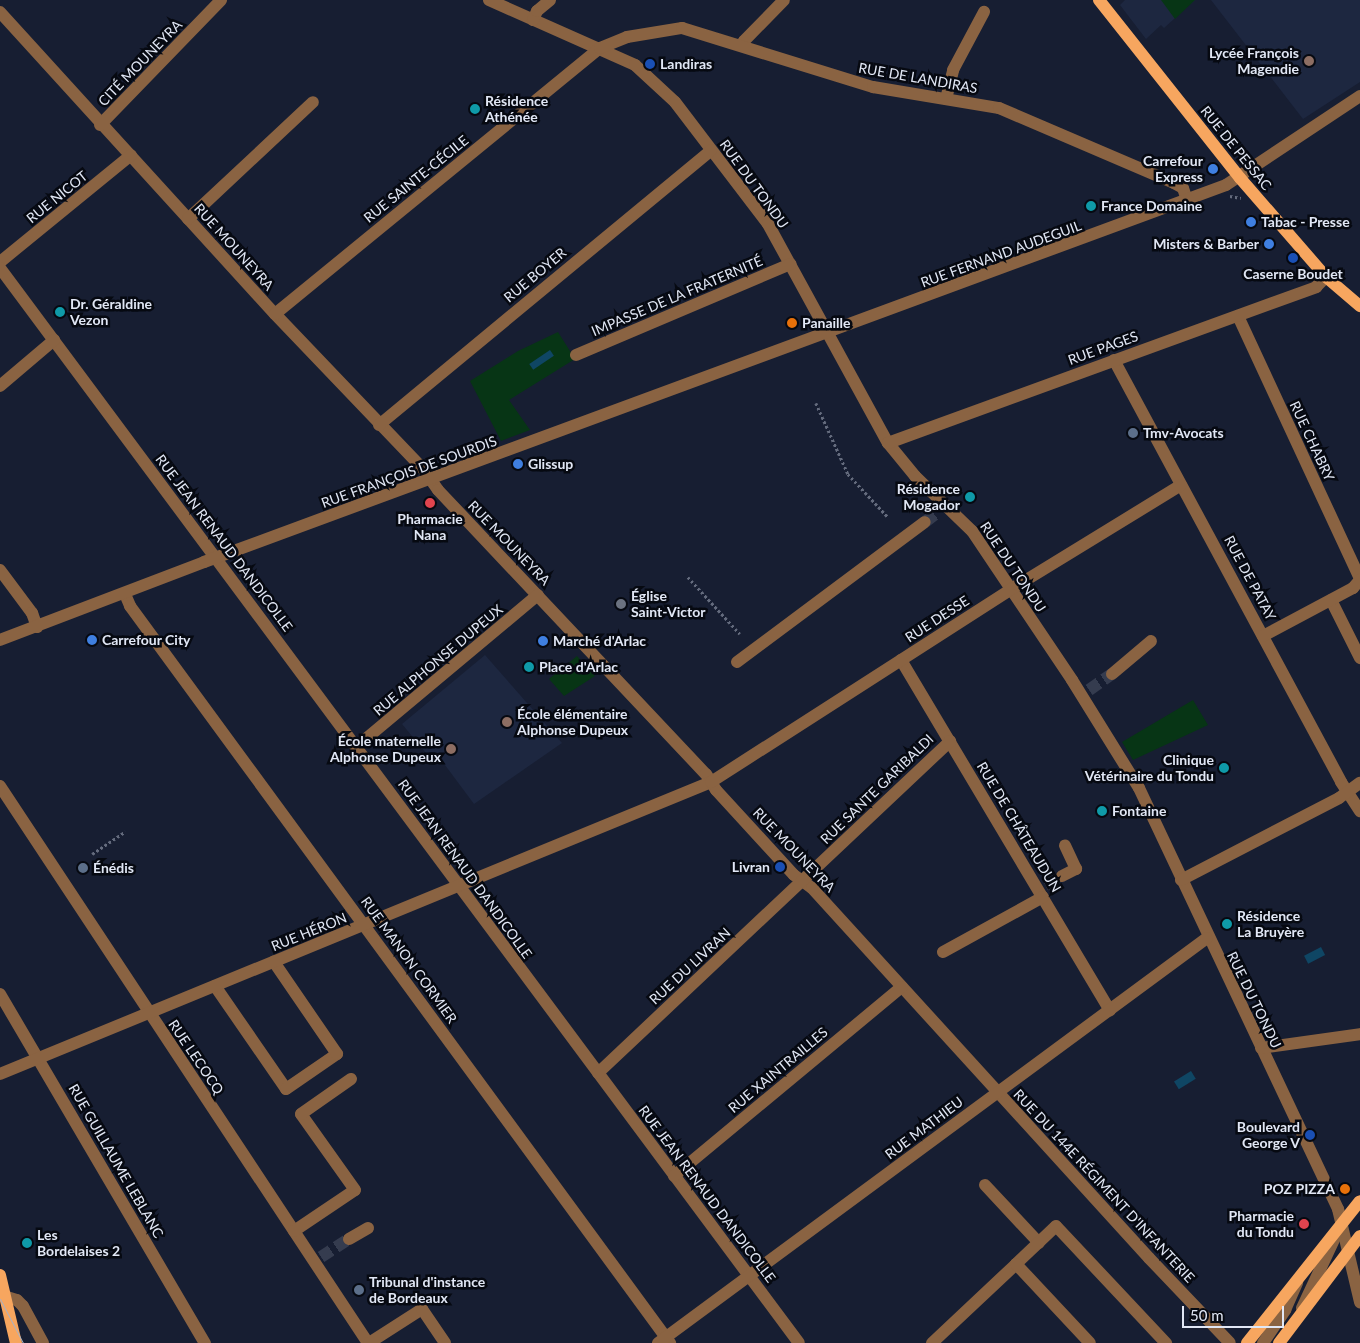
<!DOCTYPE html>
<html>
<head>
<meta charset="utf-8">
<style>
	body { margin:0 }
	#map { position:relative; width:1360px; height:1343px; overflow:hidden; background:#171e32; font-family:Lato,sans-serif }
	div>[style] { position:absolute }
	.built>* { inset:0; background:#1d2740 }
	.green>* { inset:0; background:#073515 }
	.water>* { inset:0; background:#0f4664; transform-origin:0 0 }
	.minor-tunnel>* { height:12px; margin-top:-6px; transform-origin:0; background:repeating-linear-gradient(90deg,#353c4f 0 12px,transparent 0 18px) }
	.path>* { height:2.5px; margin-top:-1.25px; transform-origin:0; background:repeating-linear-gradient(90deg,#646b7d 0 2.5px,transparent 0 5px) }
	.minor>* { height:12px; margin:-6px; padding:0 6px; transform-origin:6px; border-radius:6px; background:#8a6342 }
	.major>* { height:12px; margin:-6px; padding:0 6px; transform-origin:6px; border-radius:6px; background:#f7a65f }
	.tram>* { height:1px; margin:-0.5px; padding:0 0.5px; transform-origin:0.5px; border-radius:0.5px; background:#abb1c1 }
	.dots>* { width:14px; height:14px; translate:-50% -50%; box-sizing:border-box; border:2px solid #060911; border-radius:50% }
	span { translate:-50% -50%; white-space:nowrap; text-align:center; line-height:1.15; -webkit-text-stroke:5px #060911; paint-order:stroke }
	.poi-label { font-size:14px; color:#e1e7f5; font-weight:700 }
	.right { translate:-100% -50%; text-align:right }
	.left { translate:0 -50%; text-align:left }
	.street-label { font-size:14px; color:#e1e7f5 }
	.scale { position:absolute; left:1182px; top:1306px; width:102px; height:22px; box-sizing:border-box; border:2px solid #e1e7f5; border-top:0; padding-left:6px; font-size:15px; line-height:18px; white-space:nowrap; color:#e1e7f5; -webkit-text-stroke:4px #060911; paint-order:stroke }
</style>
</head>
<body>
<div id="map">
	<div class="built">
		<i style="clip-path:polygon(1125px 0,1195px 0,1164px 28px,1161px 25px,1146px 39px,1120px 5px)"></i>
		<i style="clip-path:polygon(1211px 0,1360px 0,1360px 82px,1303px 119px)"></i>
		<i style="clip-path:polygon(485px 655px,562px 743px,474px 804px,442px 761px,435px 764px,402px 724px)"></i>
	</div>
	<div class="green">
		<i style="clip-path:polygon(1161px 0,1195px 0,1175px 19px)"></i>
		<i style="clip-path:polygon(558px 332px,575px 359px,509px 400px,530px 430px,501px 441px,470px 381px,518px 351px)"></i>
		<i style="clip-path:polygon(577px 656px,595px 676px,564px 696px,549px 679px)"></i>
		<i style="clip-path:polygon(1193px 700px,1208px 725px,1133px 760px,1122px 742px)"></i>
	</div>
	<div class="water">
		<i style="left:550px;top:350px;width:7px;height:25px;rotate:56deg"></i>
		<i style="left:1321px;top:947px;width:9px;height:19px;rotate:63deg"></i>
		<i style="left:1191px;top:1071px;width:9px;height:20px;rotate:58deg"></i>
	</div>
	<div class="minor-tunnel">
		<i style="left:925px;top:522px;width:16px;rotate:-38deg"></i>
		<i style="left:1089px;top:690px;width:28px;rotate:-35deg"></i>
		<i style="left:1045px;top:885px;width:19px;rotate:-28deg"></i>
		<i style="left:321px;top:1257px;width:33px;rotate:-33deg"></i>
	</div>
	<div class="path">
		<i style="left:1230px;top:196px;width:11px;rotate:10deg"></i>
		<i style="left:816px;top:403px;width:78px;rotate:65.7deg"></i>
		<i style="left:848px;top:474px;width:59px;rotate:47.1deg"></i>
		<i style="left:688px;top:577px;width:77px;rotate:47.6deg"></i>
		<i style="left:92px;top:854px;width:40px;rotate:-34deg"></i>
	</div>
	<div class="minor">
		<i style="left:489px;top:0;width:160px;rotate:24deg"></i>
		<i style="left:635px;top:65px;width:54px;rotate:42.8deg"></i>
		<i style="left:675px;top:102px;width:153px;rotate:52.7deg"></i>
		<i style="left:768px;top:224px;width:250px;rotate:61.3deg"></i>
		<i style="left:888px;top:443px;width:43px;rotate:50.7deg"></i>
		<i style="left:915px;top:476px;width:79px;rotate:44deg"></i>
		<i style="left:972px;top:531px;width:179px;rotate:56.1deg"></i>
		<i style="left:1072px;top:680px;width:127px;rotate:58.2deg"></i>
		<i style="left:1139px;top:788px;width:466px;rotate:64.7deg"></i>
		<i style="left:1338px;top:1209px;width:96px;rotate:76.7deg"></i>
		<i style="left:0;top:12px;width:408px;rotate:47.7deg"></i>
		<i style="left:275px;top:314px;width:216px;rotate:46.3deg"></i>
		<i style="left:424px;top:470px;width:24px;rotate:55deg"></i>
		<i style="left:438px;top:490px;width:390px;rotate:46.7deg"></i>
		<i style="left:706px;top:774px;width:19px;rotate:58deg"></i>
		<i style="left:716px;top:790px;width:115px;rotate:47.5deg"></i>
		<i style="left:794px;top:875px;width:22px;rotate:36deg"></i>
		<i style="left:812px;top:888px;width:500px;rotate:47.67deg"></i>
		<i style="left:1149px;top:1258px;width:117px;rotate:46.4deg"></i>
		<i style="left:533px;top:20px;width:10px;rotate:-66deg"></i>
		<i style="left:537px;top:11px;width:17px;rotate:-40deg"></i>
		<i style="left:742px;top:46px;width:5px;rotate:-68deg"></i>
		<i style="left:744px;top:41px;width:57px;rotate:-45.7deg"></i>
		<i style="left:946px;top:99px;width:30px;rotate:-76deg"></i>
		<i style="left:953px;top:70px;width:66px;rotate:-61.9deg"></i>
		<i style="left:100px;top:125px;width:174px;rotate:-45.9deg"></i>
		<i style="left:188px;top:219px;width:171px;rotate:-43.1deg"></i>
		<i style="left:0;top:262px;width:169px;rotate:-39.2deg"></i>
		<i style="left:0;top:268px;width:1339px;rotate:53.38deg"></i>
		<i style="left:275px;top:314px;width:420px;rotate:-39.3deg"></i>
		<i style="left:600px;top:48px;width:29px;rotate:-22deg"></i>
		<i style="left:627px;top:37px;width:56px;rotate:-9.3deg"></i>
		<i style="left:682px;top:28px;width:200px;rotate:17.2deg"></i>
		<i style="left:873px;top:87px;width:128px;rotate:9.5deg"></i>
		<i style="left:999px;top:108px;width:190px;rotate:23.2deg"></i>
		<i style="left:1174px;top:183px;width:10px;rotate:29deg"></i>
		<i style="left:1183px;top:188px;width:13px;rotate:72deg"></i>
		<i style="left:1238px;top:316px;width:290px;rotate:65.1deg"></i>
		<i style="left:576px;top:355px;width:233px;rotate:-23deg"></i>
		<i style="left:1114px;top:360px;width:479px;rotate:61.7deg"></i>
		<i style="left:1341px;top:782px;width:35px;rotate:57deg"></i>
		<i style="left:0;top:386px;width:71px;rotate:-40.4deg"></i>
		<i style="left:379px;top:425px;width:431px;rotate:-39.6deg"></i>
		<i style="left:888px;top:443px;width:456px;rotate:-20deg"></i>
		<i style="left:1316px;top:287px;width:14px;rotate:-45deg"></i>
		<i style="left:0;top:570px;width:54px;rotate:53.3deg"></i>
		<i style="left:32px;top:613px;width:15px;rotate:70deg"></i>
		<i style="left:125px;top:594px;width:13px;rotate:67deg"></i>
		<i style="left:130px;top:606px;width:914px;rotate:53.77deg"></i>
		<i style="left:1331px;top:600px;width:65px;rotate:63.4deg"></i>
		<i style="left:1263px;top:636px;width:102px;rotate:-28.1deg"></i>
		<i style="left:1353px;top:588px;width:11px;rotate:-49deg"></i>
		<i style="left:0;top:640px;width:218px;rotate:-20.9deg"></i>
		<i style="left:204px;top:562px;width:1089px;rotate:-20.25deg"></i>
		<i style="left:1226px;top:185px;width:161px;rotate:-33.6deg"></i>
		<i style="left:901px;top:660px;width:408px;rotate:59.2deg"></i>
		<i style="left:737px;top:662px;width:234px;rotate:-36.7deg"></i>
		<i style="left:1112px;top:674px;width:51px;rotate:-40.2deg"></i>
		<i style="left:356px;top:747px;width:237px;rotate:-39.9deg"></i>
		<i style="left:0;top:786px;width:668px;rotate:56.55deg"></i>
		<i style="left:1062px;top:876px;width:16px;rotate:-27deg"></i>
		<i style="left:1076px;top:869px;width:26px;rotate:-115deg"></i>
		<i style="left:1181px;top:880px;width:178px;rotate:-27.4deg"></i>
		<i style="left:1339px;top:798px;width:26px;rotate:-36deg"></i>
		<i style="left:943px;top:952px;width:114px;rotate:-28.8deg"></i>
		<i style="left:215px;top:986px;width:125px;rotate:55.4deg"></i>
		<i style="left:286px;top:1089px;width:62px;rotate:-34.5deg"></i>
		<i style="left:337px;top:1054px;width:112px;rotate:-124.4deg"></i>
		<i style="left:0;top:994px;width:405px;rotate:59.6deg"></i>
		<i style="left:1261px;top:1048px;width:100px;rotate:-8deg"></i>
		<i style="left:598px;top:1073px;width:484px;rotate:-43.3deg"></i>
		<i style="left:0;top:1074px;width:769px;rotate:-22.33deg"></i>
		<i style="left:711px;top:782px;width:365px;rotate:-32.7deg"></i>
		<i style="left:1018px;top:585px;width:191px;rotate:-31.5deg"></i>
		<i style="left:674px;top:1176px;width:296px;rotate:-39.7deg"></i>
		<i style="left:985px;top:1185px;width:79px;rotate:47deg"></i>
		<i style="left:294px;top:1231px;width:73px;rotate:-33.9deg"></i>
		<i style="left:355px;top:1190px;width:93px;rotate:-125.4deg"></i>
		<i style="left:301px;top:1114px;width:61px;rotate:-35deg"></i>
		<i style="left:349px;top:1239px;width:22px;rotate:-30deg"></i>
		<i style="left:1016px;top:1264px;width:55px;rotate:-43.5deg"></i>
		<i style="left:1056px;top:1226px;width:161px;rotate:46.8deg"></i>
		<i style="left:7px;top:1297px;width:10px;rotate:17deg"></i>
		<i style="left:17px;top:1300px;width:8px;rotate:45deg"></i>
		<i style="left:23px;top:1306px;width:42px;rotate:61.6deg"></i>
		<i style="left:1302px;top:1308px;width:85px;rotate:-64.9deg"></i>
		<i style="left:369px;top:1343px;width:63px;rotate:-32.7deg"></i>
		<i style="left:422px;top:1309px;width:41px;rotate:55.9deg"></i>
		<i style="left:658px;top:1343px;width:682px;rotate:-36.42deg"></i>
		<i style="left:932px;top:1343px;width:115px;rotate:-43.2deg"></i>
		<i style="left:1016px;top:1264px;width:108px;rotate:46.9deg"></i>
		<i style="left:1263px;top:1343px;width:40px;rotate:-56deg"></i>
		<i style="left:1285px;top:1310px;width:30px;rotate:-66deg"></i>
	</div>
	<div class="major">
		<i style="left:1099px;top:0;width:227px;rotate:51.6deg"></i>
		<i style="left:1240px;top:178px;width:131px;rotate:49deg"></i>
		<i style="left:1326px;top:277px;width:45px;rotate:40.5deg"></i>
		<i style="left:0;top:1275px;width:70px;rotate:76.8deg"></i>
		<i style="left:1247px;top:1343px;width:181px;rotate:-51.5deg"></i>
		<i style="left:1279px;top:1343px;width:134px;rotate:-52.9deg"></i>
	</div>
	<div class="tram">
		<i style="left:0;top:1299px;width:50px;rotate:62.4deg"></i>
	</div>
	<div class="dots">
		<i style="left:1309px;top:61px;background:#8d6e63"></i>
		<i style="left:650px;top:64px;background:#1a4fb4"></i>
		<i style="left:475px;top:109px;background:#0f9aa8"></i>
		<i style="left:1213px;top:169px;background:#3f7fe0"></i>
		<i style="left:1091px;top:206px;background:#0f9aa8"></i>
		<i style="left:1251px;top:222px;background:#3f7fe0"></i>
		<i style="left:1269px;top:244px;background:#3f7fe0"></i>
		<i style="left:1293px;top:258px;background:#1a4fb4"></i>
		<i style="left:60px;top:312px;background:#0f9aa8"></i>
		<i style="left:792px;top:323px;background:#e8710a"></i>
		<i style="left:1133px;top:433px;background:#5c6f8a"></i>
		<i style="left:518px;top:464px;background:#3f7fe0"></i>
		<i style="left:970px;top:497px;background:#0f9aa8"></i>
		<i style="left:430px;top:503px;background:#e0444e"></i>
		<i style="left:621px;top:604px;background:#6b7280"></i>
		<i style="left:92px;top:640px;background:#3f7fe0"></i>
		<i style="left:543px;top:641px;background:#3f7fe0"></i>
		<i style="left:529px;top:667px;background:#0f9aa8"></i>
		<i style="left:507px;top:722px;background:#8d6e63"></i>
		<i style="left:451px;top:749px;background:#8d6e63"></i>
		<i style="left:1224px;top:768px;background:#0f9aa8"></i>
		<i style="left:1102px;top:811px;background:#0f9aa8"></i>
		<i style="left:780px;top:867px;background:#1a4fb4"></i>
		<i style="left:83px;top:868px;background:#5c6f8a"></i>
		<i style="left:1227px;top:924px;background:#0f9aa8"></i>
		<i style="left:1310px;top:1135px;background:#1a4fb4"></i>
		<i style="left:1345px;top:1189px;background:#e8710a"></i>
		<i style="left:1304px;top:1224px;background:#e0444e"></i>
		<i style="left:27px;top:1243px;background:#0f9aa8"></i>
		<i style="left:359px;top:1290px;background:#5c6f8a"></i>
	</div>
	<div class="poi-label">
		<span class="right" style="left:1299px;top:61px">Lycée François<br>Magendie</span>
		<span class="left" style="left:660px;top:64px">Landiras</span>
		<span class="left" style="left:485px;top:109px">Résidence<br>Athénée</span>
		<span class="right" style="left:1203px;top:169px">Carrefour<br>Express</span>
		<span class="left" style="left:1101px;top:206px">France Domaine</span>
		<span class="left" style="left:1261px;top:222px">Tabac - Presse</span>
		<span class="right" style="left:1259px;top:244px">Misters &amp; Barber</span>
		<span style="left:1293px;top:274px">Caserne Boudet</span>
		<span class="left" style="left:70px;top:312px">Dr. Géraldine<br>Vezon</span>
		<span class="left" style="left:802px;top:323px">Panaille</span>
		<span class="left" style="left:1143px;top:433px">Tmv-Avocats</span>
		<span class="left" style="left:528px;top:464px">Glissup</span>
		<span class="right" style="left:960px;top:497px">Résidence<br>Mogador</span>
		<span style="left:430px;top:527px">Pharmacie<br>Nana</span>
		<span class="left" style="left:631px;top:604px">Église<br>Saint-Victor</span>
		<span class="left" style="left:102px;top:640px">Carrefour City</span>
		<span class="left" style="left:553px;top:641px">Marché d'Arlac</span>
		<span class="left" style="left:539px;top:667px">Place d'Arlac</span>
		<span class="left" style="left:517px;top:722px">École élémentaire<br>Alphonse Dupeux</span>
		<span class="right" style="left:441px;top:749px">École maternelle<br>Alphonse Dupeux</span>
		<span class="right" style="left:1214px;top:768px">Clinique<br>Vétérinaire du Tondu</span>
		<span class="left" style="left:1112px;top:811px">Fontaine</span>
		<span class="right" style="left:770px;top:867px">Livran</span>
		<span class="left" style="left:93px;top:868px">Énédis</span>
		<span class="left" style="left:1237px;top:924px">Résidence<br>La Bruyère</span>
		<span class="right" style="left:1300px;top:1135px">Boulevard<br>George V</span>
		<span class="right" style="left:1335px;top:1189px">POZ PIZZA</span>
		<span class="right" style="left:1294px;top:1224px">Pharmacie<br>du Tondu</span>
		<span class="left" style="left:37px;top:1243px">Les<br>Bordelaises 2</span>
		<span class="left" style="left:369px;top:1290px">Tribunal d'instance<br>de Bordeaux</span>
	</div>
	<div class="street-label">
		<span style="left:140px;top:63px;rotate:-46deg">CITÉ MOUNEYRA</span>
		<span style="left:918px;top:78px;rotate:10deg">RUE DE LANDIRAS</span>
		<span style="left:1236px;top:148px;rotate:51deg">RUE DE PESSAC</span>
		<span style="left:416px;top:179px;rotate:-39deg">RUE SAINTE-CÉCILE</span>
		<span style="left:754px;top:184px;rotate:54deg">RUE DU TONDU</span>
		<span style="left:57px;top:197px;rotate:-39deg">RUE NICOT</span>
		<span style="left:234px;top:247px;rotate:48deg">RUE MOUNEYRA</span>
		<span style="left:1001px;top:254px;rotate:-20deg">RUE FERNAND AUDEGUIL</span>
		<span style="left:535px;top:275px;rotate:-40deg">RUE BOYER</span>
		<span style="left:677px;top:296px;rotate:-23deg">IMPASSE DE LA FRATERNITÉ</span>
		<span style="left:1103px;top:348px;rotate:-20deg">RUE PAGES</span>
		<span style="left:1312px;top:441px;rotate:65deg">RUE CHABRY</span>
		<span style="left:409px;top:472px;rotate:-20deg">RUE FRANÇOIS DE SOURDIS</span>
		<span style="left:224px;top:543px;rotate:53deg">RUE JEAN RENAUD DANDICOLLE</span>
		<span style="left:509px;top:543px;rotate:46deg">RUE MOUNEYRA</span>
		<span style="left:1013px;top:567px;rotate:56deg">RUE DU TONDU</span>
		<span style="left:1250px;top:578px;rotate:62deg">RUE DE PATAY</span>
		<span style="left:937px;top:619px;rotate:-33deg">RUE DESSE</span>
		<span style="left:438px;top:660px;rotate:-40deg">RUE ALPHONSE DUPEUX</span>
		<span style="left:877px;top:789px;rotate:-44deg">RUE SANTE GARIBALDI</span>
		<span style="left:1019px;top:827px;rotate:59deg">RUE DE CHÂTEAUDUN</span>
		<span style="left:794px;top:850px;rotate:46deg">RUE MOUNEYRA</span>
		<span style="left:465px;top:869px;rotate:54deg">RUE JEAN RENAUD DANDICOLLE</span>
		<span style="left:309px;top:932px;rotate:-22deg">RUE HÉRON</span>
		<span style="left:409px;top:960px;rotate:54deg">RUE MANON CORMIER</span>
		<span style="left:690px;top:966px;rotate:-43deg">RUE DU LIVRAN</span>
		<span style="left:1254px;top:1000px;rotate:64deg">RUE DU TONDU</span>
		<span style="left:196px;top:1057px;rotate:56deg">RUE LECOCQ</span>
		<span style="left:778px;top:1070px;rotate:-40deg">RUE XAINTRAILLES</span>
		<span style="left:924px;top:1128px;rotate:-37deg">RUE MATHIEU</span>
		<span style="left:116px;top:1161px;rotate:60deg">RUE GUILLAUME LEBLANC</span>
		<span style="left:1104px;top:1186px;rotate:47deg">RUE DU 144E RÉGIMENT D'INFANTERIE</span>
		<span style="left:707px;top:1194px;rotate:53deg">RUE JEAN RENAUD DANDICOLLE</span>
	</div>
	<div class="scale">50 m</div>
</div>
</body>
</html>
